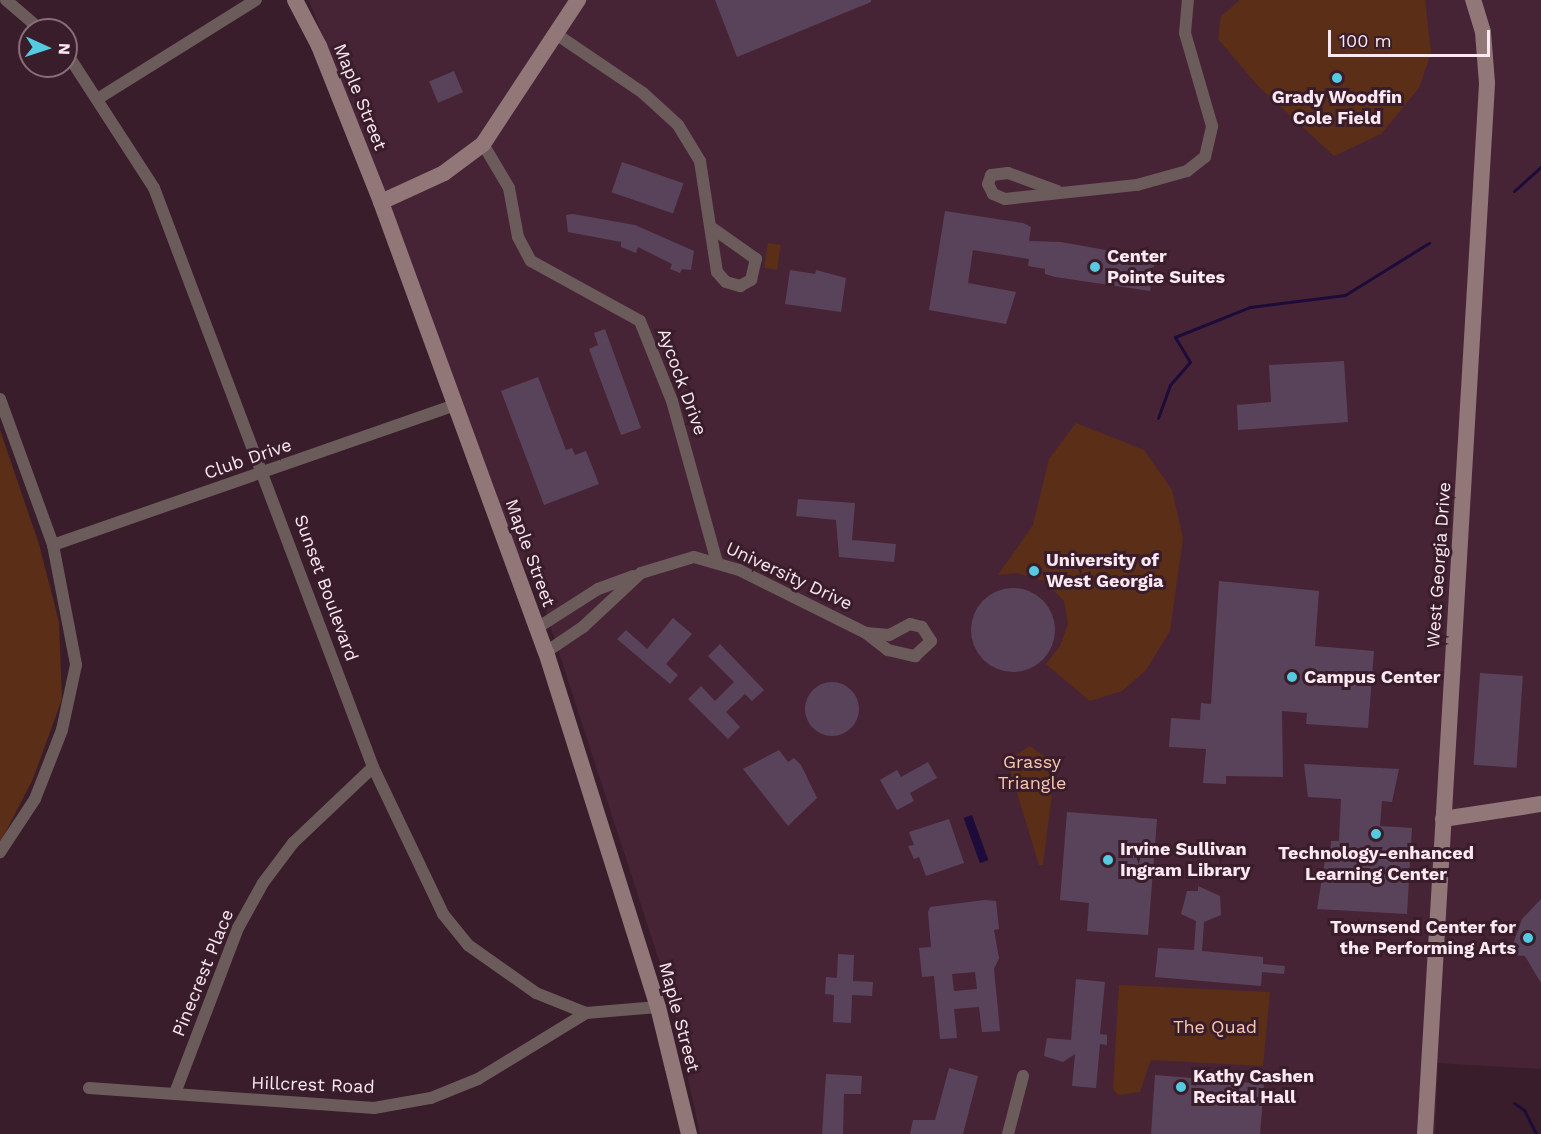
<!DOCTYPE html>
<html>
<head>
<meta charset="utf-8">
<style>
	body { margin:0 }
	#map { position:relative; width:1541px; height:1134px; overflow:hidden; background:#391d2a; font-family:"Work Sans",sans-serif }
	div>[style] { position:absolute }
	.built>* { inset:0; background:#472435 }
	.green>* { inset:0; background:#5b2e18; transform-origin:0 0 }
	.water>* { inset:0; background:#1d0c39; transform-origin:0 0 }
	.stream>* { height:3px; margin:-1.5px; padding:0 1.5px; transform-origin:1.5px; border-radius:1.5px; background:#1d0c39 }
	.building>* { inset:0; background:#59435b; transform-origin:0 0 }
	.round { border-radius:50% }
	.street>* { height:12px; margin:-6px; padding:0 6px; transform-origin:6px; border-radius:6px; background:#6b5b5b }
	.secondary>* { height:16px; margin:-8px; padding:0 8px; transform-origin:8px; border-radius:8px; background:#917777 }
	.dots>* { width:16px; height:16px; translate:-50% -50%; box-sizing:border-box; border:3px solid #391d2a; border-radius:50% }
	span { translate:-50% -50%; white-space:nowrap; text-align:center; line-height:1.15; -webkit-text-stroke:6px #391d2a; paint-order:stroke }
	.street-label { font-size:18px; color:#fbe8f0 }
	.poi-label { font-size:18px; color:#fbe8f0; font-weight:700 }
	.left { translate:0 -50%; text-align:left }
	.right { translate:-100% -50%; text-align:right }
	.park-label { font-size:18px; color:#fac7af }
	.north { position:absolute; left:18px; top:18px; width:60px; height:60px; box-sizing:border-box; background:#391d2a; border:2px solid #876e79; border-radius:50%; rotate:93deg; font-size:16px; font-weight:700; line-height:24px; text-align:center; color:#fbe8f0 }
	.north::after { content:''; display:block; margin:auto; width:21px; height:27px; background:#55cae0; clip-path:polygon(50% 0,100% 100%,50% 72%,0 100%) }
	.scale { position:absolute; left:1328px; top:30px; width:162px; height:27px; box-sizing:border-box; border:3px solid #fbe8f0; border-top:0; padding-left:8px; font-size:18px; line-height:21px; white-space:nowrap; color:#fbe8f0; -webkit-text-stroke:4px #391d2a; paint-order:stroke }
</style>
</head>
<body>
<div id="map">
	<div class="built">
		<i style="clip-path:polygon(309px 0,1541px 0,1541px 1069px,1438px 1063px,1435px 1134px,700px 1134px,670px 994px,539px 591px,516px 550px)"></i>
	</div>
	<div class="green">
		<i style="clip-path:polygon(1240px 0,1425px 0,1431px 52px,1419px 88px,1381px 134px,1334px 156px,1258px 86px,1218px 39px,1221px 16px)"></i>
		<i style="left:768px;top:243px;width:13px;height:25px;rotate:9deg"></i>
		<i style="clip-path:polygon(1076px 423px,1144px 450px,1172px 490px,1183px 538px,1170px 631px,1146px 670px,1122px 691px,1090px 701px,1046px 664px,1060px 646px,1068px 624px,1064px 601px,1044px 581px,1017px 573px,998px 575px,1033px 525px,1049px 459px)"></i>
		<i style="clip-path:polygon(0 430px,39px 544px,59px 622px,62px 699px,33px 779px,0 843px)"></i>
		<i style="clip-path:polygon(1030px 746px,1053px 763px,1055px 769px,1043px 865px,1039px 865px,1009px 767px,1010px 758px)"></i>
		<i style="clip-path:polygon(1119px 985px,1270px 992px,1263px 1066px,1151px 1060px,1140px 1092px,1118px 1095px,1113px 1089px)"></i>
	</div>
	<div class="water">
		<i style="left:972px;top:815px;width:48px;height:9px;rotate:70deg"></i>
	</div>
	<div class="stream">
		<i style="left:1514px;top:191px;width:36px;rotate:-42deg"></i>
		<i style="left:1158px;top:418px;width:35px;rotate:-70deg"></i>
		<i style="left:1170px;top:385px;width:30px;rotate:-49deg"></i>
		<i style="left:1190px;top:362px;width:29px;rotate:-121deg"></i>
		<i style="left:1175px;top:337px;width:81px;rotate:-21.8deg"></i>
		<i style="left:1250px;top:307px;width:96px;rotate:-7.2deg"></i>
		<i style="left:1345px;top:295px;width:99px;rotate:-31.8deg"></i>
		<i style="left:1514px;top:1103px;width:12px;rotate:35deg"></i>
		<i style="left:1524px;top:1110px;width:27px;rotate:63deg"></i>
	</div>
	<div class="building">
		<i style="clip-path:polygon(715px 0,871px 0,871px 2px,737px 57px)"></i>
		<i style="left:454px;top:71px;width:23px;height:27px;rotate:67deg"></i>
		<i style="left:622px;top:162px;width:65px;height:32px;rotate:19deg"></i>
		<i style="clip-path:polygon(945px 211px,1023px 223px,1031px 227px,1029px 241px,1061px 242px,1155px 259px,1150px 291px,1055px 277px,1045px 274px,1045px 269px,1028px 266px,1029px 259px,973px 250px,968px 283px,1016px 292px,1006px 324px,929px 310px)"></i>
		<i style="clip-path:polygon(573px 214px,635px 225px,694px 251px,691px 270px,682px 269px,680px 273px,670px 269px,672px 264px,638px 247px,636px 253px,621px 247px,621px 242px,568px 232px,566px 215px)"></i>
		<i style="clip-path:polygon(790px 270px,815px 274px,816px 270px,846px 278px,841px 312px,785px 304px)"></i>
		<i style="clip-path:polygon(605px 329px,641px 428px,621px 435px,589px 349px,598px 345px,594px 333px)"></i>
		<i style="clip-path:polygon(1344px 361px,1348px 422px,1238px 430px,1237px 405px,1271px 402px,1269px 365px)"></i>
		<i style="clip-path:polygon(538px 377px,566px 450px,572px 448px,575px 455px,586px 451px,599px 484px,544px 505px,501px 391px)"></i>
		<i style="clip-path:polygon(798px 499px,855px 503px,852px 540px,896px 544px,894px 562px,839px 557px,836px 520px,796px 516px)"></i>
		<i style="clip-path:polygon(1219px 581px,1319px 591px,1315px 646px,1374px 651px,1368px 728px,1306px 724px,1307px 713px,1282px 711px,1283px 777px,1226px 776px,1226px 784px,1203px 783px,1206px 749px,1169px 747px,1171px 718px,1200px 720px,1201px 703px,1211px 704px)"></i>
		<i class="round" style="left:971px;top:588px;width:84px;height:84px"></i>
		<i style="clip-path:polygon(673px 618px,692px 634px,666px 664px,678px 675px,670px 684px,617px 639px,626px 630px,647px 649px)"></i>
		<i style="clip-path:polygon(720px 644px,764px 690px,752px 701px,745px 694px,726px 712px,740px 727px,728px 739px,688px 699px,701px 686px,715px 701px,734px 682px,708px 656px)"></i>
		<i style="left:1480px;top:673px;width:43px;height:92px;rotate:4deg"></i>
		<i class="round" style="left:805px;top:682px;width:54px;height:54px"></i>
		<i style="clip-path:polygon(779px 750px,788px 762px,794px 758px,801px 765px,817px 798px,788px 826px,743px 769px)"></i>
		<i style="clip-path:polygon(928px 762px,937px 778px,910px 793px,914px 801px,897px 810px,880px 780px,897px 770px,901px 777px)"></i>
		<i style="clip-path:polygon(1304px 764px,1399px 769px,1392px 802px,1382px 801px,1380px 826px,1412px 828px,1407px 914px,1317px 909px,1325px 860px,1330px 860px,1331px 841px,1339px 841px,1341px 799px,1308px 797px)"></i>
		<i style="clip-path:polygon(1067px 812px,1157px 819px,1148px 935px,1087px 931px,1089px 903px,1060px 900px)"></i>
		<i style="clip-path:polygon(949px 819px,964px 863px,926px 876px,919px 857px,914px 859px,908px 846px,914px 845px,909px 832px)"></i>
		<i style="clip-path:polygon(1198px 886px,1220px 896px,1221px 915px,1204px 922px,1202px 951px,1263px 957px,1263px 964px,1285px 966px,1284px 974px,1262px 972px,1261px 986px,1155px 977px,1158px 948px,1194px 950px,1196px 921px,1181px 914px,1187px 891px,1198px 891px)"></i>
		<i style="clip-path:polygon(1541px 899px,1541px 983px,1525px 956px,1514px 955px,1513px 944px,1522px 919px)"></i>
		<i style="clip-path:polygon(evenodd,984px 900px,996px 901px,999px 929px,994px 930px,999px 958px,994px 969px,1000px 1031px,982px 1032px,979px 1007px,954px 1009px,957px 1038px,940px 1039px,934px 976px,922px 977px,919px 948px,931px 947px,928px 912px,930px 907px,984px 900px,975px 972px,977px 989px,954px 991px,952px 974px,975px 972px)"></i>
		<i style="clip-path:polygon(838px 954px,854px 955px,853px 981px,873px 982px,872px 996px,852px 995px,851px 1023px,833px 1022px,834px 995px,825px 994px,826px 977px,837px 978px)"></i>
		<i style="clip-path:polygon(1076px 979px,1105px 982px,1100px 1034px,1107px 1035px,1107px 1045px,1100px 1044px,1096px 1088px,1072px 1086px,1075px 1054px,1063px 1062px,1044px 1056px,1047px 1038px,1071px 1040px)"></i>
		<i style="clip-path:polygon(949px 1068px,978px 1076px,963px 1134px,910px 1134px,913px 1120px,935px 1120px)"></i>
		<i style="clip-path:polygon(826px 1074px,862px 1076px,861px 1094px,844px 1094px,843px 1134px,822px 1134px)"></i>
		<i style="clip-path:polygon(1155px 1075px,1264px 1084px,1260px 1134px,1151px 1134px)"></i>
	</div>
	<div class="street">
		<i style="left:6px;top:0;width:46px;rotate:40.6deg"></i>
		<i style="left:556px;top:34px;width:105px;rotate:34.1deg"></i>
		<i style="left:643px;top:93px;width:47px;rotate:42.4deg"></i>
		<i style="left:678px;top:125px;width:42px;rotate:58.6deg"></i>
		<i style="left:700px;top:161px;width:112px;rotate:81.3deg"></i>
		<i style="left:717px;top:272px;width:13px;rotate:48deg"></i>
		<i style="left:726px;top:282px;width:15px;rotate:16deg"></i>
		<i style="left:740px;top:286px;width:13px;rotate:-29deg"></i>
		<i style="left:751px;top:280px;width:22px;rotate:-77deg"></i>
		<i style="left:756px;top:259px;width:54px;rotate:-144.8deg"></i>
		<i style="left:66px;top:52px;width:162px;rotate:57.1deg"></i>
		<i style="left:154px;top:188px;width:619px;rotate:69.28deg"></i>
		<i style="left:373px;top:767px;width:163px;rotate:64.5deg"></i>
		<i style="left:443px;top:914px;width:40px;rotate:51deg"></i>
		<i style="left:468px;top:945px;width:83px;rotate:35.2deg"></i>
		<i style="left:536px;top:993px;width:54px;rotate:21.8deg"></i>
		<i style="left:586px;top:1013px;width:72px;rotate:-4.8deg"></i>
		<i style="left:99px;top:98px;width:185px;rotate:-32deg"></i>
		<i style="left:483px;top:144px;width:51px;rotate:59.4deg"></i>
		<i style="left:509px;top:188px;width:50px;rotate:79.6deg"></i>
		<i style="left:518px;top:237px;width:27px;rotate:62deg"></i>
		<i style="left:531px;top:261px;width:124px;rotate:28.8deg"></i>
		<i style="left:640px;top:321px;width:86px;rotate:68.2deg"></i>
		<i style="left:672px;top:401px;width:167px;rotate:74.4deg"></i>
		<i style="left:1057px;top:191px;width:52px;rotate:-159.8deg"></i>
		<i style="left:1008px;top:173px;width:17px;rotate:173deg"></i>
		<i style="left:991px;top:175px;width:9px;rotate:108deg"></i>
		<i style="left:988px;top:184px;width:11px;rotate:63deg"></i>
		<i style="left:993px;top:194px;width:13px;rotate:23deg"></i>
		<i style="left:1005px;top:199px;width:133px;rotate:-6.1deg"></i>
		<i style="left:1137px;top:185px;width:52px;rotate:-15.6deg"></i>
		<i style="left:1187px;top:171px;width:23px;rotate:-38deg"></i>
		<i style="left:1205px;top:157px;width:32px;rotate:-77deg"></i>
		<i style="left:1212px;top:126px;width:97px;rotate:-106.2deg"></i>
		<i style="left:1185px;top:33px;width:33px;rotate:-85deg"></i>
		<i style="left:0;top:399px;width:155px;rotate:70deg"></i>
		<i style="left:53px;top:545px;width:122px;rotate:79.1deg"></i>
		<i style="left:76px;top:665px;width:66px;rotate:102.2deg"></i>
		<i style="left:62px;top:730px;width:74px;rotate:111.4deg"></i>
		<i style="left:35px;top:799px;width:64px;rotate:123.4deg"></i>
		<i style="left:53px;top:545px;width:425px;rotate:-19.2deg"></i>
		<i style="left:537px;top:628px;width:72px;rotate:-32.6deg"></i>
		<i style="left:598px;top:589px;width:38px;rotate:-20deg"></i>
		<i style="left:546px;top:652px;width:45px;rotate:-34deg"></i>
		<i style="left:583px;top:627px;width:79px;rotate:-43deg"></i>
		<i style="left:641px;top:573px;width:55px;rotate:-16.8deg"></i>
		<i style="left:694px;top:557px;width:47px;rotate:16.1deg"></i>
		<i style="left:739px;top:570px;width:142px;rotate:26.4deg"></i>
		<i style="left:866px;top:633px;width:28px;rotate:38deg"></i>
		<i style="left:888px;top:650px;width:28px;rotate:13deg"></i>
		<i style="left:915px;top:656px;width:22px;rotate:-43deg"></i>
		<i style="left:931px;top:641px;width:17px;rotate:-123deg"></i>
		<i style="left:922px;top:627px;width:12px;rotate:-166deg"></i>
		<i style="left:910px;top:624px;width:24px;rotate:152deg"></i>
		<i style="left:889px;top:635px;width:23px;rotate:-175deg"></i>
		<i style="left:89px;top:1088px;width:286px;rotate:4deg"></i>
		<i style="left:374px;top:1108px;width:58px;rotate:-10deg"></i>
		<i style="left:431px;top:1098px;width:51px;rotate:-22deg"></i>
		<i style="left:478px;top:1079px;width:127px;rotate:-31.4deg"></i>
		<i style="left:175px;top:1093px;width:177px;rotate:-69.1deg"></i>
		<i style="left:238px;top:928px;width:51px;rotate:-60.9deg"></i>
		<i style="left:263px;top:883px;width:50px;rotate:-53.1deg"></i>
		<i style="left:293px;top:843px;width:110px;rotate:-43.5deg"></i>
		<i style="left:1008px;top:1134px;width:60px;rotate:-75.5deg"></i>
	</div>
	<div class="secondary">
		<i style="left:295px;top:0;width:52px;rotate:62.4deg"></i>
		<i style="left:319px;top:46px;width:168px;rotate:68.3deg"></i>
		<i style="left:381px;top:202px;width:479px;rotate:69.9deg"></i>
		<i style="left:546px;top:652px;width:372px;rotate:72.5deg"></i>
		<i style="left:658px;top:1007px;width:131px;rotate:76.3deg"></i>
		<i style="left:381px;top:202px;width:69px;rotate:-24.7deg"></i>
		<i style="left:444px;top:173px;width:49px;rotate:-36.6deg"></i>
		<i style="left:483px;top:144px;width:173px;rotate:-56.6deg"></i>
		<i style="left:1443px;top:819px;width:99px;rotate:-8.7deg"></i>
		<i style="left:1425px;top:1134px;width:1053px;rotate:-86.62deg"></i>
		<i style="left:1487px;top:83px;width:51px;rotate:-94.5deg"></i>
		<i style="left:1483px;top:32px;width:34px;rotate:-107deg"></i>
	</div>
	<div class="dots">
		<i style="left:1337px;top:78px;background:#55cae0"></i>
		<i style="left:1095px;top:267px;background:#55cae0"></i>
		<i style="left:1034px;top:571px;background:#55cae0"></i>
		<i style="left:1292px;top:677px;background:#55cae0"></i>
		<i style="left:1376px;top:834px;background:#55cae0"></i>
		<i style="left:1108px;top:860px;background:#55cae0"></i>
		<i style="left:1528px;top:938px;background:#55cae0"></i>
		<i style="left:1181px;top:1087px;background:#55cae0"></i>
	</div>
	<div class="street-label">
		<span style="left:360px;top:97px;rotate:68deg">Maple Street</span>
		<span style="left:682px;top:382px;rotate:70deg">Aycock Drive</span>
		<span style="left:248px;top:459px;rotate:-19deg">Club Drive</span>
		<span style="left:530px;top:553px;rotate:70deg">Maple Street</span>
		<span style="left:1439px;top:565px;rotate:-86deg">West Georgia Drive</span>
		<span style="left:789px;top:576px;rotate:25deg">University Drive</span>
		<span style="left:326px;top:588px;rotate:70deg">Sunset Boulevard</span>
		<span style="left:203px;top:973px;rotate:-68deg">Pinecrest Place</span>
		<span style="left:679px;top:1017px;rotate:75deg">Maple Street</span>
		<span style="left:313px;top:1085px;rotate:2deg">Hillcrest Road</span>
	</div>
	<div class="poi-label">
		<span style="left:1337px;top:108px">Grady Woodfin<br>Cole Field</span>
		<span class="left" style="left:1107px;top:267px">Center<br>Pointe Suites</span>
		<span class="left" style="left:1046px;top:571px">University of<br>West Georgia</span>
		<span class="left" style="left:1304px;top:677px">Campus Center</span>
		<span class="left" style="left:1120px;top:860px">Irvine Sullivan<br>Ingram Library</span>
		<span style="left:1376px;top:864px">Technology-enhanced<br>Learning Center</span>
		<span class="right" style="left:1516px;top:938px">Townsend Center for<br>the Performing Arts</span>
		<span class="left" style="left:1193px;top:1087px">Kathy Cashen<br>Recital Hall</span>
	</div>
	<div class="park-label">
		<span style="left:1032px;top:773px">Grassy<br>Triangle</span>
		<span style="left:1215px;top:1027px">The Quad</span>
	</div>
	<div class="north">N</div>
	<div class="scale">100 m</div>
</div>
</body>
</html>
